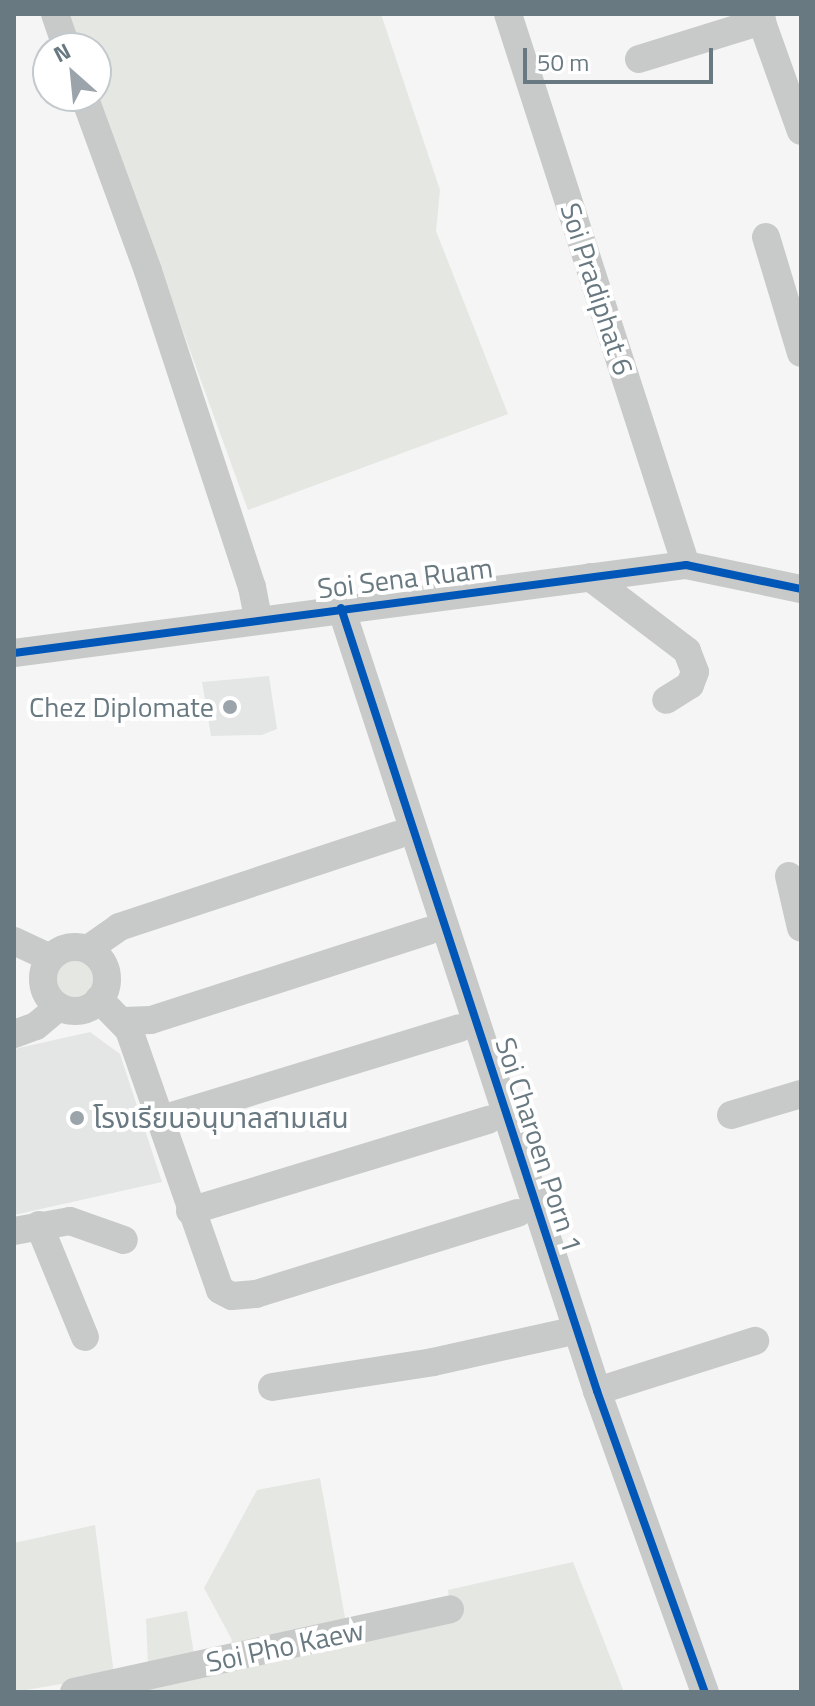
<!DOCTYPE html>
<html>
<head>
<meta charset="utf-8">
<style>
	body { margin:0 }
	#map { position:relative; width:815px; height:1706px; overflow:hidden; background:#f5f5f5; font-family:"Titillium Web","Noto Sans Thai",sans-serif }
	div>[style] { position:absolute }
	.built>* { inset:0; background:#e4e6e6 }
	.green>* { inset:0; background:#e4e7e2 }
	.round { border-radius:50% }
	.minor>* { height:28px; margin:-14px; padding:0 14px; transform-origin:14px; border-radius:14px; background:#c8caca }
	.minor>.ring { margin:-14px; padding:0; box-sizing:content-box; background:none; border:28px solid #c8caca; border-radius:50% }
	.cycleway>* { height:8px; margin:-4px; padding:0 4px; transform-origin:4px; border-radius:4px; background:#0057b8 }
	.dots>* { width:22px; height:22px; translate:-50% -50%; box-sizing:border-box; border:4px solid #fff; border-radius:50% }
	span { translate:-50% -50%; white-space:nowrap; text-align:center; line-height:1.15; -webkit-text-stroke:8px #fff; paint-order:stroke }
	.street-label { font-size:28px; color:#697981 }
	.poi-label { font-size:28px; color:#697981 }
	.right { translate:-100% -50%; text-align:right }
	.left { translate:0 -50%; text-align:left }
	.frame { position:absolute; inset:0; border:16px solid #697981; pointer-events:none }
	.north { position:absolute; left:32px; top:32px; width:80px; height:80px; box-sizing:border-box; background:#fff; border:2px solid #c3c9cd; border-radius:50%; rotate:333deg; font-size:22px; font-weight:700; line-height:32px; text-align:center; color:#697981 }
	.north::after { content:''; display:block; margin:auto; width:28px; height:36px; background:#9aa4aa; clip-path:polygon(50% 0,100% 100%,50% 72%,0 100%) }
	.scale { position:absolute; left:523px; top:48px; width:190px; height:36px; box-sizing:border-box; border:4px solid #697981; border-top:0; padding-left:10px; font-size:24px; line-height:28px; white-space:nowrap; color:#697981; -webkit-text-stroke:6px #fff; paint-order:stroke }
</style>
</head>
<body>
<div id="map">
	<div class="built">
		<i style="clip-path:polygon(269px 676px,277px 729px,262px 735px,211px 736px,202px 682px)"></i>
		<i style="clip-path:polygon(90px 1032px,120px 1054px,162px 1182px,14px 1215px,14px 1049px)"></i>
	</div>
	<div class="green">
		<i style="clip-path:polygon(67px 14px,381px 14px,440px 190px,436px 231px,508px 414px,248px 510px,96px 92px,96px 48px,80px 48px)"></i>
		<i class="round" style="left:54px;top:959px;width:40px;height:40px"></i>
		<i style="clip-path:polygon(320px 1478px,346px 1623px,449px 1599px,448px 1590px,573px 1562px,624px 1692px,124px 1692px,149px 1687px,146px 1619px,187px 1611px,197px 1673px,224px 1667px,232px 1640px,204px 1588px,257px 1490px)"></i>
		<i style="clip-path:polygon(95px 1525px,114px 1675px,14px 1692px,14px 1543px)"></i>
	</div>
	<div class="minor">
		<i style="left:55px;top:14px;width:36px;rotate:71deg"></i>
		<i style="left:508px;top:14px;width:579px;rotate:72.1deg"></i>
		<i style="left:759px;top:14px;width:124px;rotate:70.3deg"></i>
		<i style="left:639px;top:59px;width:129px;rotate:-17.2deg"></i>
		<i style="left:84px;top:96px;width:186px;rotate:69.9deg"></i>
		<i style="left:148px;top:271px;width:333px;rotate:71.8deg"></i>
		<i style="left:252px;top:587px;width:33px;rotate:79deg"></i>
		<i style="left:766px;top:237px;width:121px;rotate:73.2deg"></i>
		<i style="left:590px;top:577px;width:122px;rotate:37.3deg"></i>
		<i style="left:687px;top:651px;width:22px;rotate:69deg"></i>
		<i style="left:695px;top:672px;width:14px;rotate:111deg"></i>
		<i style="left:690px;top:685px;width:28px;rotate:148deg"></i>
		<i style="left:341px;top:608px;width:824px;rotate:71.89deg"></i>
		<i style="left:597px;top:1391px;width:320px;rotate:70.3deg"></i>
		<i style="left:14px;top:653px;width:678px;rotate:-7.46deg"></i>
		<i style="left:686px;top:565px;width:117px;rotate:11.8deg"></i>
		<i style="left:789px;top:876px;width:53px;rotate:77deg"></i>
		<i style="left:14px;top:941px;width:40px;rotate:25deg"></i>
		<i class="ring" style="left:43px;top:947px;width:36px;height:36px"></i>
		<i style="left:88px;top:949px;width:38px;rotate:-35deg"></i>
		<i style="left:119px;top:927px;width:293px;rotate:-18.3deg"></i>
		<i style="left:99px;top:999px;width:43px;rotate:45.9deg"></i>
		<i style="left:129px;top:1030px;width:275px;rotate:70.7deg"></i>
		<i style="left:220px;top:1290px;width:13px;rotate:27deg"></i>
		<i style="left:232px;top:1296px;width:24px;rotate:-5deg"></i>
		<i style="left:256px;top:1294px;width:274px;rotate:-17.2deg"></i>
		<i style="left:123px;top:1021px;width:28px;rotate:-2deg"></i>
		<i style="left:151px;top:1020px;width:291px;rotate:-17.8deg"></i>
		<i style="left:14px;top:1034px;width:23px;rotate:-20deg"></i>
		<i style="left:36px;top:1026px;width:30px;rotate:-40deg"></i>
		<i style="left:731px;top:1115px;width:73px;rotate:-16.7deg"></i>
		<i style="left:159px;top:1120px;width:314px;rotate:-17deg"></i>
		<i style="left:190px;top:1211px;width:312px;rotate:-17deg"></i>
		<i style="left:39px;top:1225px;width:121px;rotate:67.7deg"></i>
		<i style="left:14px;top:1231px;width:57px;rotate:-10.1deg"></i>
		<i style="left:70px;top:1221px;width:57px;rotate:19.4deg"></i>
		<i style="left:272px;top:1387px;width:163px;rotate:-8.8deg"></i>
		<i style="left:433px;top:1362px;width:148px;rotate:-12.5deg"></i>
		<i style="left:597px;top:1391px;width:166px;rotate:-17.6deg"></i>
		<i style="left:74px;top:1692px;width:385px;rotate:-12.4deg"></i>
	</div>
	<div class="cycleway">
		<i style="left:341px;top:608px;width:824px;rotate:71.89deg"></i>
		<i style="left:597px;top:1391px;width:320px;rotate:70.3deg"></i>
		<i style="left:14px;top:653px;width:678px;rotate:-7.46deg"></i>
		<i style="left:686px;top:565px;width:117px;rotate:11.8deg"></i>
	</div>
	<div class="dots">
		<i style="left:230px;top:707px;background:#9aa4aa"></i>
		<i style="left:77px;top:1118px;background:#9aa4aa"></i>
	</div>
	<div class="street-label">
		<span style="left:597px;top:289px;rotate:72deg">Soi Pradiphat 6</span>
		<span style="left:405px;top:578px;rotate:-7deg">Soi Sena Ruam</span>
		<span style="left:539px;top:1145px;rotate:72deg">Soi Charoen Porn 1</span>
		<span style="left:285px;top:1646px;rotate:-12deg">Soi Pho Kaew</span>
	</div>
	<div class="poi-label">
		<span class="right" style="left:214px;top:707px">Chez Diplomate</span>
		<span class="left" style="left:93px;top:1118px">โรงเรียนอนุบาลสามเสน</span>
	</div>
	<div class="frame"></div>
	<div class="north">N</div>
	<div class="scale">50 m</div>
</div>
</body>
</html>
